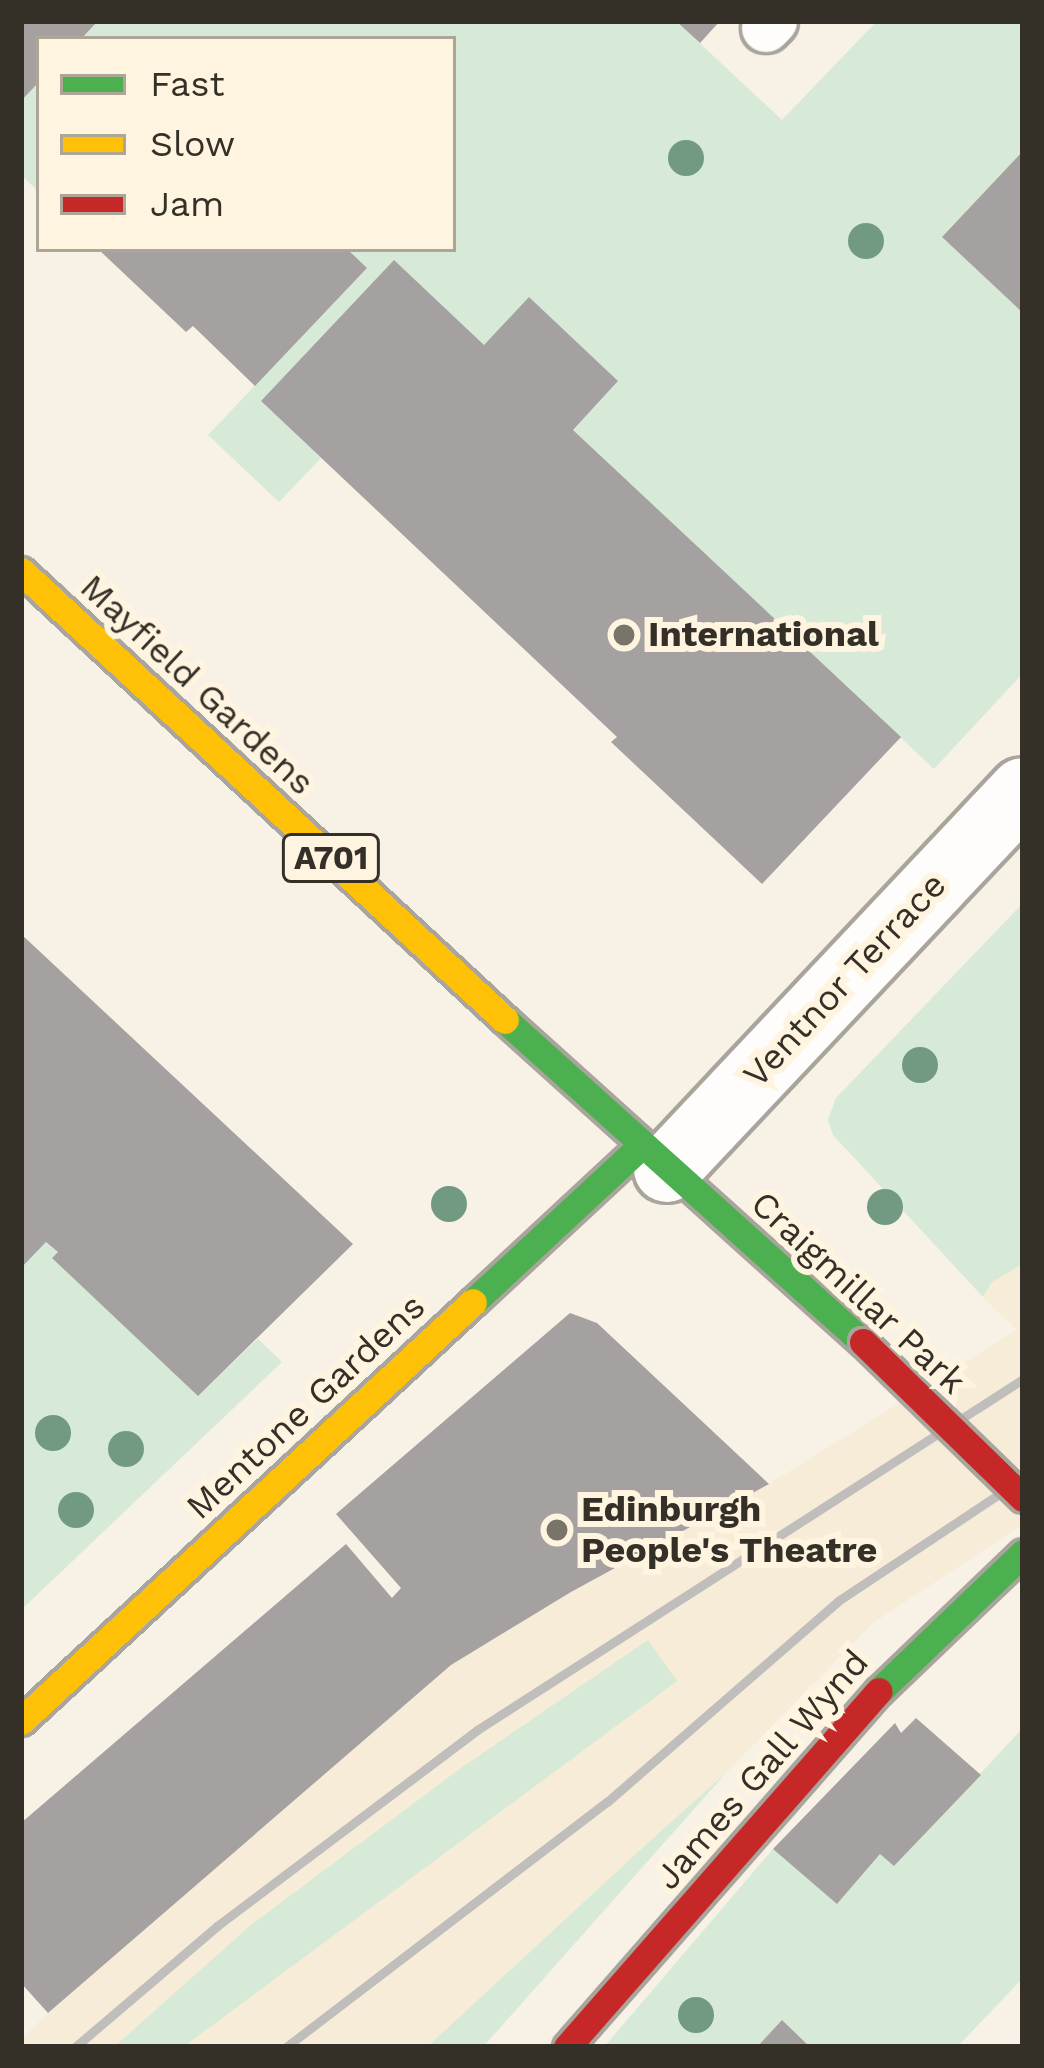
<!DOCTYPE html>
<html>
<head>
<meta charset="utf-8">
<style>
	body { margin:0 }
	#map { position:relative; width:1044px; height:2068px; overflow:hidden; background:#f7f1e6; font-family:"Work Sans",sans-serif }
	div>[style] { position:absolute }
	.built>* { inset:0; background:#f6ecd7 }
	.green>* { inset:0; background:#d7ead7 }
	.building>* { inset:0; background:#a4a1a0 }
	.roads { filter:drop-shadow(3px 0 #a9a59c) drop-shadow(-3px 0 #a9a59c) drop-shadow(0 3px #a9a59c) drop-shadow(0 -3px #a9a59c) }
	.lane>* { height:48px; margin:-24px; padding:0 24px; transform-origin:24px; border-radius:24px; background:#fefdfb }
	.street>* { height:66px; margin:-33px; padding:0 33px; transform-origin:33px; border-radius:33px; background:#fefdfb }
	.fast>* { height:27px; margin:-13.5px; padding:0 13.5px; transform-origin:13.5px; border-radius:13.5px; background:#4caf50 }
	.slow>* { height:27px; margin:-13.5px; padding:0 13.5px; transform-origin:13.5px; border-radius:13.5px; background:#ffc107 }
	.jam>* { height:27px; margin:-13.5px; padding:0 13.5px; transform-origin:13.5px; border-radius:13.5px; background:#c62828 }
	.rail>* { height:9px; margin:-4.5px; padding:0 4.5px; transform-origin:4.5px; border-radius:4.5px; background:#c0bebc }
	.bridges { filter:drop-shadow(3px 0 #a9a59c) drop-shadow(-3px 0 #a9a59c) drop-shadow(0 3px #a9a59c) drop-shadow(0 -3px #a9a59c) }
	.jam-bridge>* { height:27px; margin:-13.5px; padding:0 13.5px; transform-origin:13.5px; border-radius:13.5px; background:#c62828 }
	.trees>* { width:36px; height:36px; margin:-18px; border-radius:50%; background:#729982 }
	.dots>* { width:33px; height:33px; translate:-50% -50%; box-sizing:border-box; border:6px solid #fef4df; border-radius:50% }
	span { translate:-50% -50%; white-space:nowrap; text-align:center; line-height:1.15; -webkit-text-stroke:12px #fef4df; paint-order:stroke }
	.shield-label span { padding:3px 9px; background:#fef4df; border:3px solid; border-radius:9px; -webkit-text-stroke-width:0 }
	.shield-label { font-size:33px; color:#343028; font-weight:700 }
	.poi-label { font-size:36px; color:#343028; font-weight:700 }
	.left { translate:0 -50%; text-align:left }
	.street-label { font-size:36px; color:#343028 }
	.frame { position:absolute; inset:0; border:24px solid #343028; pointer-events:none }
	.legend { position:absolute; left:36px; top:36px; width:420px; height:216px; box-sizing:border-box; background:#fef4df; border:3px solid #ada696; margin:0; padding:15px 21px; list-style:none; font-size:36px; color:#343028 }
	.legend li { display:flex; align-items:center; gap:24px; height:60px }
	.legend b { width:60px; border:3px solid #ada696 }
</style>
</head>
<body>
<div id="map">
	<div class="built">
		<i style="clip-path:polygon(1023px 1264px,1023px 1524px,873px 1623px,726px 1773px,427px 2047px,21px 2047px,21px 2040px,48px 2013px,451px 1665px,571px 1592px,769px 1484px,1017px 1330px,983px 1297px,992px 1282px)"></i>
	</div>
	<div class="green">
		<i style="clip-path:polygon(98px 21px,676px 21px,782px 120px,877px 21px,1023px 21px,1023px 151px,942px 237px,1023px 313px,1023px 673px,934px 769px,573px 430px,618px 381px,530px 298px,484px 345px,261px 401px,321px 458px,279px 502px,208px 435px,366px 269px,347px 249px,453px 249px,453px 39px,81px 39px)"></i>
		<i style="clip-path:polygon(39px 82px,39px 192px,21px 175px,21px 101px)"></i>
		<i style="clip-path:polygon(1023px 903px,1023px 1264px,992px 1282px,983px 1297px,833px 1135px,828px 1120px,836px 1098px)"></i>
		<i style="clip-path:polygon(46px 1242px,58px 1252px,53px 1258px,198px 1395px,258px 1339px,282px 1362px,21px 1610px,21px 1268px)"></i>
		<i style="clip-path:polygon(648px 1640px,677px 1681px,183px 2047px,114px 2047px,251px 1925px,461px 1768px)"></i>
		<i style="clip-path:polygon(1023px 1728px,1023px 1978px,957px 2047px,810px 2047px,782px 2020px,757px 2047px,604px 2047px,773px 1849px,838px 1903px,880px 1854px,895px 1865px)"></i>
		<i style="clip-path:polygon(726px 1773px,483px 2047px,427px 2047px,650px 1841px)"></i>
	</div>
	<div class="building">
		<i style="clip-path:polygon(21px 21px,98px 21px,81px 39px,39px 39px,39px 82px,21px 101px)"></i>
		<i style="clip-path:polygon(676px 21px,720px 21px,700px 43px)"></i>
		<i style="clip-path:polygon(1023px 151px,1023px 313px,942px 237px)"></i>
		<i style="clip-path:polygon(98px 249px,347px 249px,367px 268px,255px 386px,193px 326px,186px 332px)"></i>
		<i style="clip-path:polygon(394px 260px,484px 345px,529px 297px,618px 381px,573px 430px,901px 737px,762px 884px,611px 742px,617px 737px,261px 401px)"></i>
		<i style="clip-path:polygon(21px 934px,353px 1244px,198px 1396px,52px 1258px,58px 1252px,46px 1242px,21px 1268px)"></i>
		<i style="clip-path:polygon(570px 1313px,597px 1323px,769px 1484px,571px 1592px,451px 1665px,48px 2013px,21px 1983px,21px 1823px,346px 1544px,392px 1598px,401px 1588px,336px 1514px)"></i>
		<i style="clip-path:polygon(916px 1718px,981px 1775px,894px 1866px,880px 1854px,837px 1904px,773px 1849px,895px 1723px,901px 1733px)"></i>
		<i style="clip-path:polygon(782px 2020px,810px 2047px,757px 2047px)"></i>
	</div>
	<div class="roads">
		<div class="lane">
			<i style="left:766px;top:28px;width:10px;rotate:-45deg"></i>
		</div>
		<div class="street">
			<i style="left:667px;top:1169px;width:519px;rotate:-46.72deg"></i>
		</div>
		<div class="fast">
			<i style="left:505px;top:1020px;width:482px;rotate:42deg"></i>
			<i style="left:473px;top:1302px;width:229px;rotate:-42.9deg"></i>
			<i style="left:879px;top:1691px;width:199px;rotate:-43.8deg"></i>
		</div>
		<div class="slow">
			<i style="left:21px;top:571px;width:660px;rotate:42.85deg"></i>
			<i style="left:21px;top:1721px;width:616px;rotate:-42.83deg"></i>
		</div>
		<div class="jam">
			<i style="left:567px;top:2047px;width:473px;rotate:-48.8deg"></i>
		</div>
	</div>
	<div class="rail">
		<i style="left:75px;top:2047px;width:187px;rotate:-40.4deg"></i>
		<i style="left:217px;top:1926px;width:326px;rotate:-37deg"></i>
		<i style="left:477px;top:1730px;width:649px;rotate:-32.74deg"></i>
		<i style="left:286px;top:2047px;width:404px;rotate:-37.4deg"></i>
		<i style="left:607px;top:1802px;width:306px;rotate:-41deg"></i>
		<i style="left:838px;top:1601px;width:222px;rotate:-33.6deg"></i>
	</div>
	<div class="bridges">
		<div class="jam-bridge">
			<i style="left:863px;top:1342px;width:223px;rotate:44.3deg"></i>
		</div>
	</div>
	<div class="trees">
		<i style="left:686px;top:158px"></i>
		<i style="left:866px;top:241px"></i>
		<i style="left:920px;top:1065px"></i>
		<i style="left:449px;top:1204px"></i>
		<i style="left:885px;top:1207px"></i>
		<i style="left:53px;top:1433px"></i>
		<i style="left:126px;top:1449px"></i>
		<i style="left:76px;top:1510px"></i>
		<i style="left:696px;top:2015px"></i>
	</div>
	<div class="dots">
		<i style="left:624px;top:635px;background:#78746a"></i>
		<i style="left:557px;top:1530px;background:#78746a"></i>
	</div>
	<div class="shield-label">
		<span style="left:331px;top:858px">A701</span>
	</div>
	<div class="poi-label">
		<span class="left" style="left:648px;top:635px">International</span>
		<span class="left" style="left:581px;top:1530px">Edinburgh<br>People's Theatre</span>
	</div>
	<div class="street-label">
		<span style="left:197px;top:685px;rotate:43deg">Mayfield Gardens</span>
		<span style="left:845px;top:980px;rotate:-47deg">Ventnor Terrace</span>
		<span style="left:858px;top:1293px;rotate:43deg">Craigmillar Park</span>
		<span style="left:306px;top:1407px;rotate:-43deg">Mentone Gardens</span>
		<span style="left:762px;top:1770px;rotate:-49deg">James Gall Wynd</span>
	</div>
	<div class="frame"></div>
	<ul class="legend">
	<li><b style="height:15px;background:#4caf50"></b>Fast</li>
	<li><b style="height:15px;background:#ffc107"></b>Slow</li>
	<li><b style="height:15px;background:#c62828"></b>Jam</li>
	</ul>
</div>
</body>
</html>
